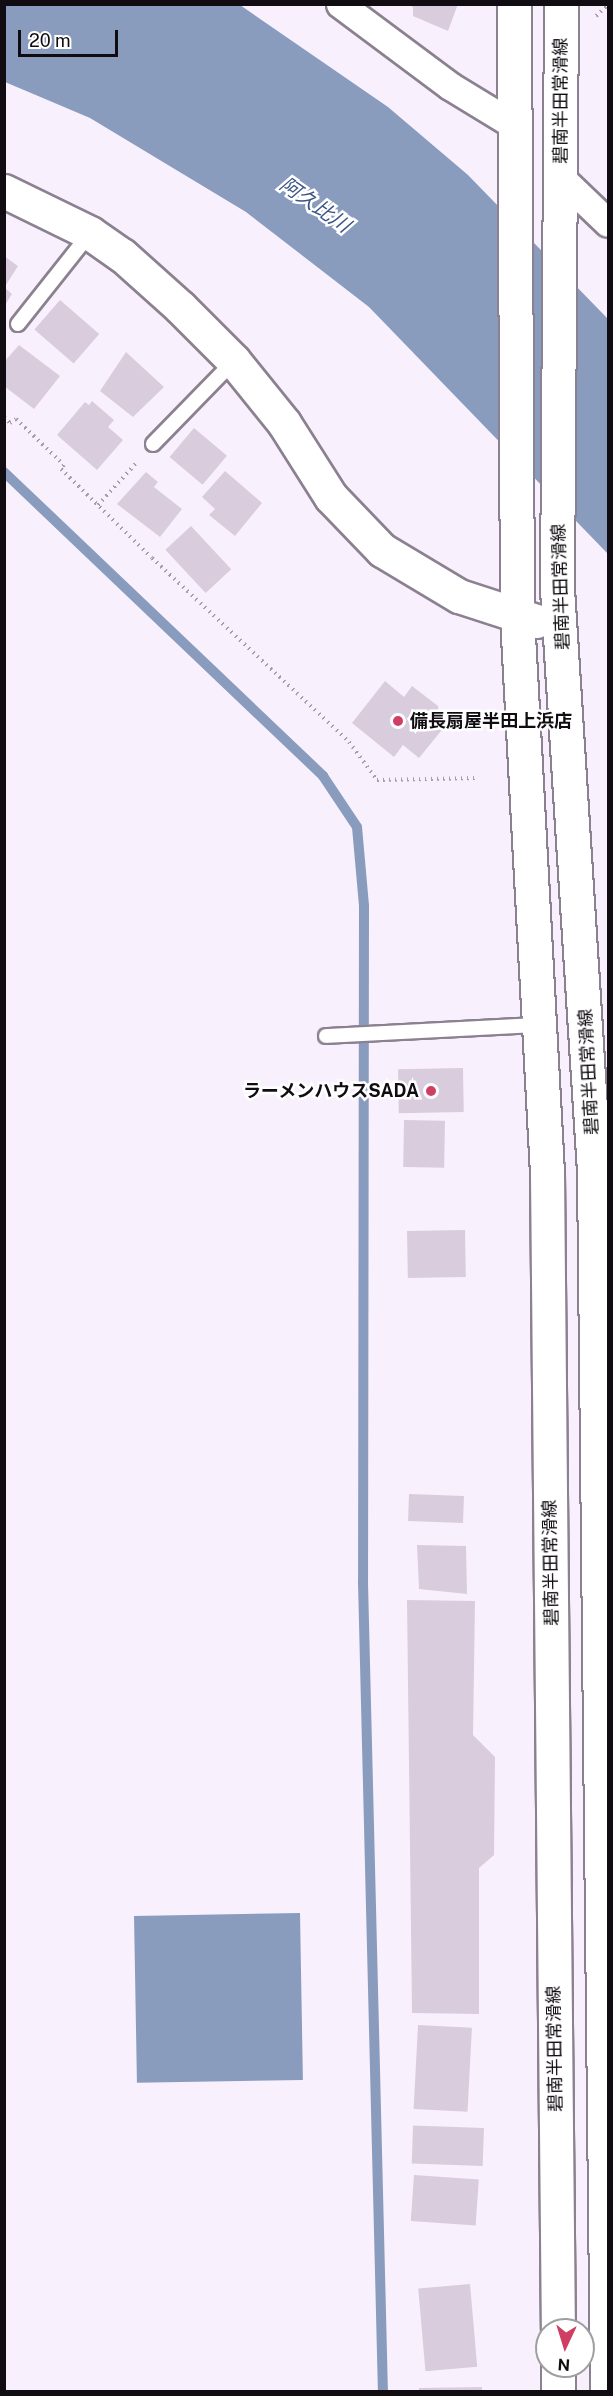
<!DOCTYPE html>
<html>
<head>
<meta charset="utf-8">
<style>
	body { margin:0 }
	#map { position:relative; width:613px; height:2396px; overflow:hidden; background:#f9f0fd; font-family:"Public Sans","Noto Sans JP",sans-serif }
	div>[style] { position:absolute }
	.water>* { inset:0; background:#8a9cbe; transform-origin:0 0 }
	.stream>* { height:10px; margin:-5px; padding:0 5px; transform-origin:5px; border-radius:5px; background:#8a9cbe }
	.building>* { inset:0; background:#d9cddd; transform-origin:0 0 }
	.path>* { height:4px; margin-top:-2px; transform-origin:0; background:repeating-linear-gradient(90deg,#a59ea8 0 1.5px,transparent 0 6px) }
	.roads { filter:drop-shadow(2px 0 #8c8190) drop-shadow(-2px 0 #8c8190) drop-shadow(0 2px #8c8190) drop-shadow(0 -2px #8c8190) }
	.lane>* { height:14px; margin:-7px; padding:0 7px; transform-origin:7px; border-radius:7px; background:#fff }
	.street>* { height:27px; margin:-13.5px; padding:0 13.5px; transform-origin:13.5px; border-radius:13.5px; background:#fff }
	.secondary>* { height:33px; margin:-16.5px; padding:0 16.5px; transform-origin:16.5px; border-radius:16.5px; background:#fff }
	.dots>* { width:16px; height:16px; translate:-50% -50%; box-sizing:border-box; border:3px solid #fff; border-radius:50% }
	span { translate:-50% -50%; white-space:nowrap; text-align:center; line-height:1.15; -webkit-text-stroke:5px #fff; paint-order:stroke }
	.street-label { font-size:18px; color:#100c11 }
	.poi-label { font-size:18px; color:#100c11; font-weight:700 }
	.left { translate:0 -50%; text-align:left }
	.right { translate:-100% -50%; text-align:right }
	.water-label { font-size:20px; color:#3c5484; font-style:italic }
	.frame { position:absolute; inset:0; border:6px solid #100c11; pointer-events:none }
	.north { position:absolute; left:535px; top:2318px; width:60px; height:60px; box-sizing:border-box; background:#fff; border:2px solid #9f9ea0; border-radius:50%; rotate:184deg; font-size:16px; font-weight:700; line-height:24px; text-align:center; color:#100c11 }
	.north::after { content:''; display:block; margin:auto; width:21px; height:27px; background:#ce3f63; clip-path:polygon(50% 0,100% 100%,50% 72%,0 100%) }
	.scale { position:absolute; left:18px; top:30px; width:100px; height:27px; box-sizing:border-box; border:3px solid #100c11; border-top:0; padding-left:8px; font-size:18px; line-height:21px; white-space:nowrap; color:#100c11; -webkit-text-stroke:4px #fff; paint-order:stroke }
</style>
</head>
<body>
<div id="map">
	<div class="water">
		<i style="clip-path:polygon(5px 5px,240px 5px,388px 107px,468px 175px,608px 319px,608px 554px,369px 307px,246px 212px,90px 118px,5px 82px)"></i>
		<i style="left:300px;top:1913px;width:167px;height:166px;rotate:89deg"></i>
	</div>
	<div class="stream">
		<i style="left:4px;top:472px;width:441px;rotate:43.6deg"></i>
		<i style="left:323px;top:776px;width:61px;rotate:56.3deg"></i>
		<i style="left:357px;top:827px;width:79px;rotate:84.9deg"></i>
		<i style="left:364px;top:906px;width:676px;rotate:90.08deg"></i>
		<i style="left:363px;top:1582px;width:810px;rotate:88.59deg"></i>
	</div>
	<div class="building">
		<i style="clip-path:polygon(406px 4px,458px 4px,448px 31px,413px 16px,413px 7px)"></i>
		<i style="clip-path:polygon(4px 256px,18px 266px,4px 288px)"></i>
		<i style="clip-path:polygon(5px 288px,12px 294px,5px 305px)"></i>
		<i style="left:60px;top:300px;width:52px;height:39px;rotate:41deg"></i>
		<i style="clip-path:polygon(19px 345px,60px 376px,34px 409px,4px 386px,4px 362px)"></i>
		<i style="clip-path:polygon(126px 352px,164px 387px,133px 417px,100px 391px)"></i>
		<i style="clip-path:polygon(92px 401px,114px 420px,108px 427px,123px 440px,97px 470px,57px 435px,85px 402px,89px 405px)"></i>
		<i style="left:194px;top:428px;width:43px;height:38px;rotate:40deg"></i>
		<i style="clip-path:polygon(225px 471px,262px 503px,235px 536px,209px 515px,215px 509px,202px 497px)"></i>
		<i style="clip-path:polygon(146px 472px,158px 482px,154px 487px,182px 509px,160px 537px,117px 504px)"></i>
		<i style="left:191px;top:526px;width:59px;height:35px;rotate:47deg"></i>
		<i style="clip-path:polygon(385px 681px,404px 697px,412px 686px,438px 706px,441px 731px,419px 758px,403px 745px,394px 757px,352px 723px)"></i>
		<i style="left:463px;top:1068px;width:44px;height:65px;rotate:89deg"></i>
		<i style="left:404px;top:1120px;width:41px;height:47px;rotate:1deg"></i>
		<i style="left:465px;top:1230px;width:47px;height:58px;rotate:89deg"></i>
		<i style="left:409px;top:1494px;width:55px;height:27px;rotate:2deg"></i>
		<i style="clip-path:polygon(417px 1545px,466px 1546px,467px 1594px,419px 1589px)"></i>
		<i style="clip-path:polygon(407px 1600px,475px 1601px,473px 1735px,495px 1757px,494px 1855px,479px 1868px,479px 2014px,412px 2013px)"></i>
		<i style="left:418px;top:2025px;width:54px;height:84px;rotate:3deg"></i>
		<i style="left:484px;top:2128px;width:38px;height:71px;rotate:92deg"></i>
		<i style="left:414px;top:2175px;width:65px;height:46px;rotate:4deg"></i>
		<i style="left:470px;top:2284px;width:83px;height:52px;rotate:85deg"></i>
		<i style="clip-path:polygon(482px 2387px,482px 2392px,419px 2392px,419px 2388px)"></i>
	</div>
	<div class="path">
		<i style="left:596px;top:16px;width:16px;rotate:-43deg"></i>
		<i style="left:4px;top:417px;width:8px;rotate:45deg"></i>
		<i style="left:10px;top:423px;width:7px;rotate:-34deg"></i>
		<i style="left:16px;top:419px;width:66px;rotate:43.8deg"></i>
		<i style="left:64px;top:465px;width:5px;rotate:127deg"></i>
		<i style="left:61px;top:469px;width:127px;rotate:44.4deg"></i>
		<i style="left:152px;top:558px;width:270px;rotate:43deg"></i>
		<i style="left:349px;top:742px;width:47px;rotate:53.6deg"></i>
		<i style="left:377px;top:780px;width:101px;rotate:-1.1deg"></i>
		<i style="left:98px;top:505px;width:59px;rotate:-47.7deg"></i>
	</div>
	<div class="roads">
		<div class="lane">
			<i style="left:18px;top:324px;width:116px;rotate:-51.6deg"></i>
			<i style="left:153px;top:444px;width:116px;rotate:-45.7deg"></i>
			<i style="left:326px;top:1036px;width:213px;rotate:-3deg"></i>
		</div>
		<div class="street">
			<i style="left:340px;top:4px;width:137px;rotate:36.7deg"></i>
			<i style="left:450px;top:86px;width:75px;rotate:31.4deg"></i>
			<i style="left:560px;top:177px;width:66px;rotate:43.8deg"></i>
		</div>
		<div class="secondary">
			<i style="left:514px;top:4px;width:613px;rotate:89.72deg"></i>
			<i style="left:517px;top:617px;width:557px;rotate:86.91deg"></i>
			<i style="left:547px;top:1173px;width:1157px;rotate:89.46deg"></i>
			<i style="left:561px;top:4px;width:585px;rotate:90.39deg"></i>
			<i style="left:557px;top:589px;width:583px;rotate:86.36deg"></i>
			<i style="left:594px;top:1171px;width:1221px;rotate:89.39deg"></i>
			<i style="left:4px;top:191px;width:96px;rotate:26deg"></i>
			<i style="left:90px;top:233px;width:39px;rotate:35deg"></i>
			<i style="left:122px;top:255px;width:78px;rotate:41.9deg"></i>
			<i style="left:180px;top:307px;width:76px;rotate:45deg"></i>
			<i style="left:234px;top:361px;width:80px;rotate:51.1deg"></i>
			<i style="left:284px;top:423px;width:88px;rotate:57.6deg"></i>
			<i style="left:331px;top:497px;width:74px;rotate:46.1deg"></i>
			<i style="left:382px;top:550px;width:90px;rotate:30.9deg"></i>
			<i style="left:459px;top:596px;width:81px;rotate:18deg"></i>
			<i style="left:558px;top:2366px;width:26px;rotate:90deg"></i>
		</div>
	</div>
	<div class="dots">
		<i style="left:398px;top:721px;background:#ce3f63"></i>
		<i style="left:431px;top:1091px;background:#ce3f63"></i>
	</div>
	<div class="street-label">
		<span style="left:561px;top:101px;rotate:-90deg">碧南半田常滑線</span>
		<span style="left:561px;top:587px;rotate:-92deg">碧南半田常滑線</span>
		<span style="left:589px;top:1072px;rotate:-93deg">碧南半田常滑線</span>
		<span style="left:551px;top:1563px;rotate:-91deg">碧南半田常滑線</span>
		<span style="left:555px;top:2049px;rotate:-91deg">碧南半田常滑線</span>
	</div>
	<div class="poi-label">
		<span class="left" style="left:410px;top:721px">備長扇屋半田上浜店</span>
		<span class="right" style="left:419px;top:1091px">ラーメンハウスSADA</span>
	</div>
	<div class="water-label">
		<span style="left:315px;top:205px;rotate:35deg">阿久比川</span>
	</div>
	<div class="frame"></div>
	<div class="north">N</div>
	<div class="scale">20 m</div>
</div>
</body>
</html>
